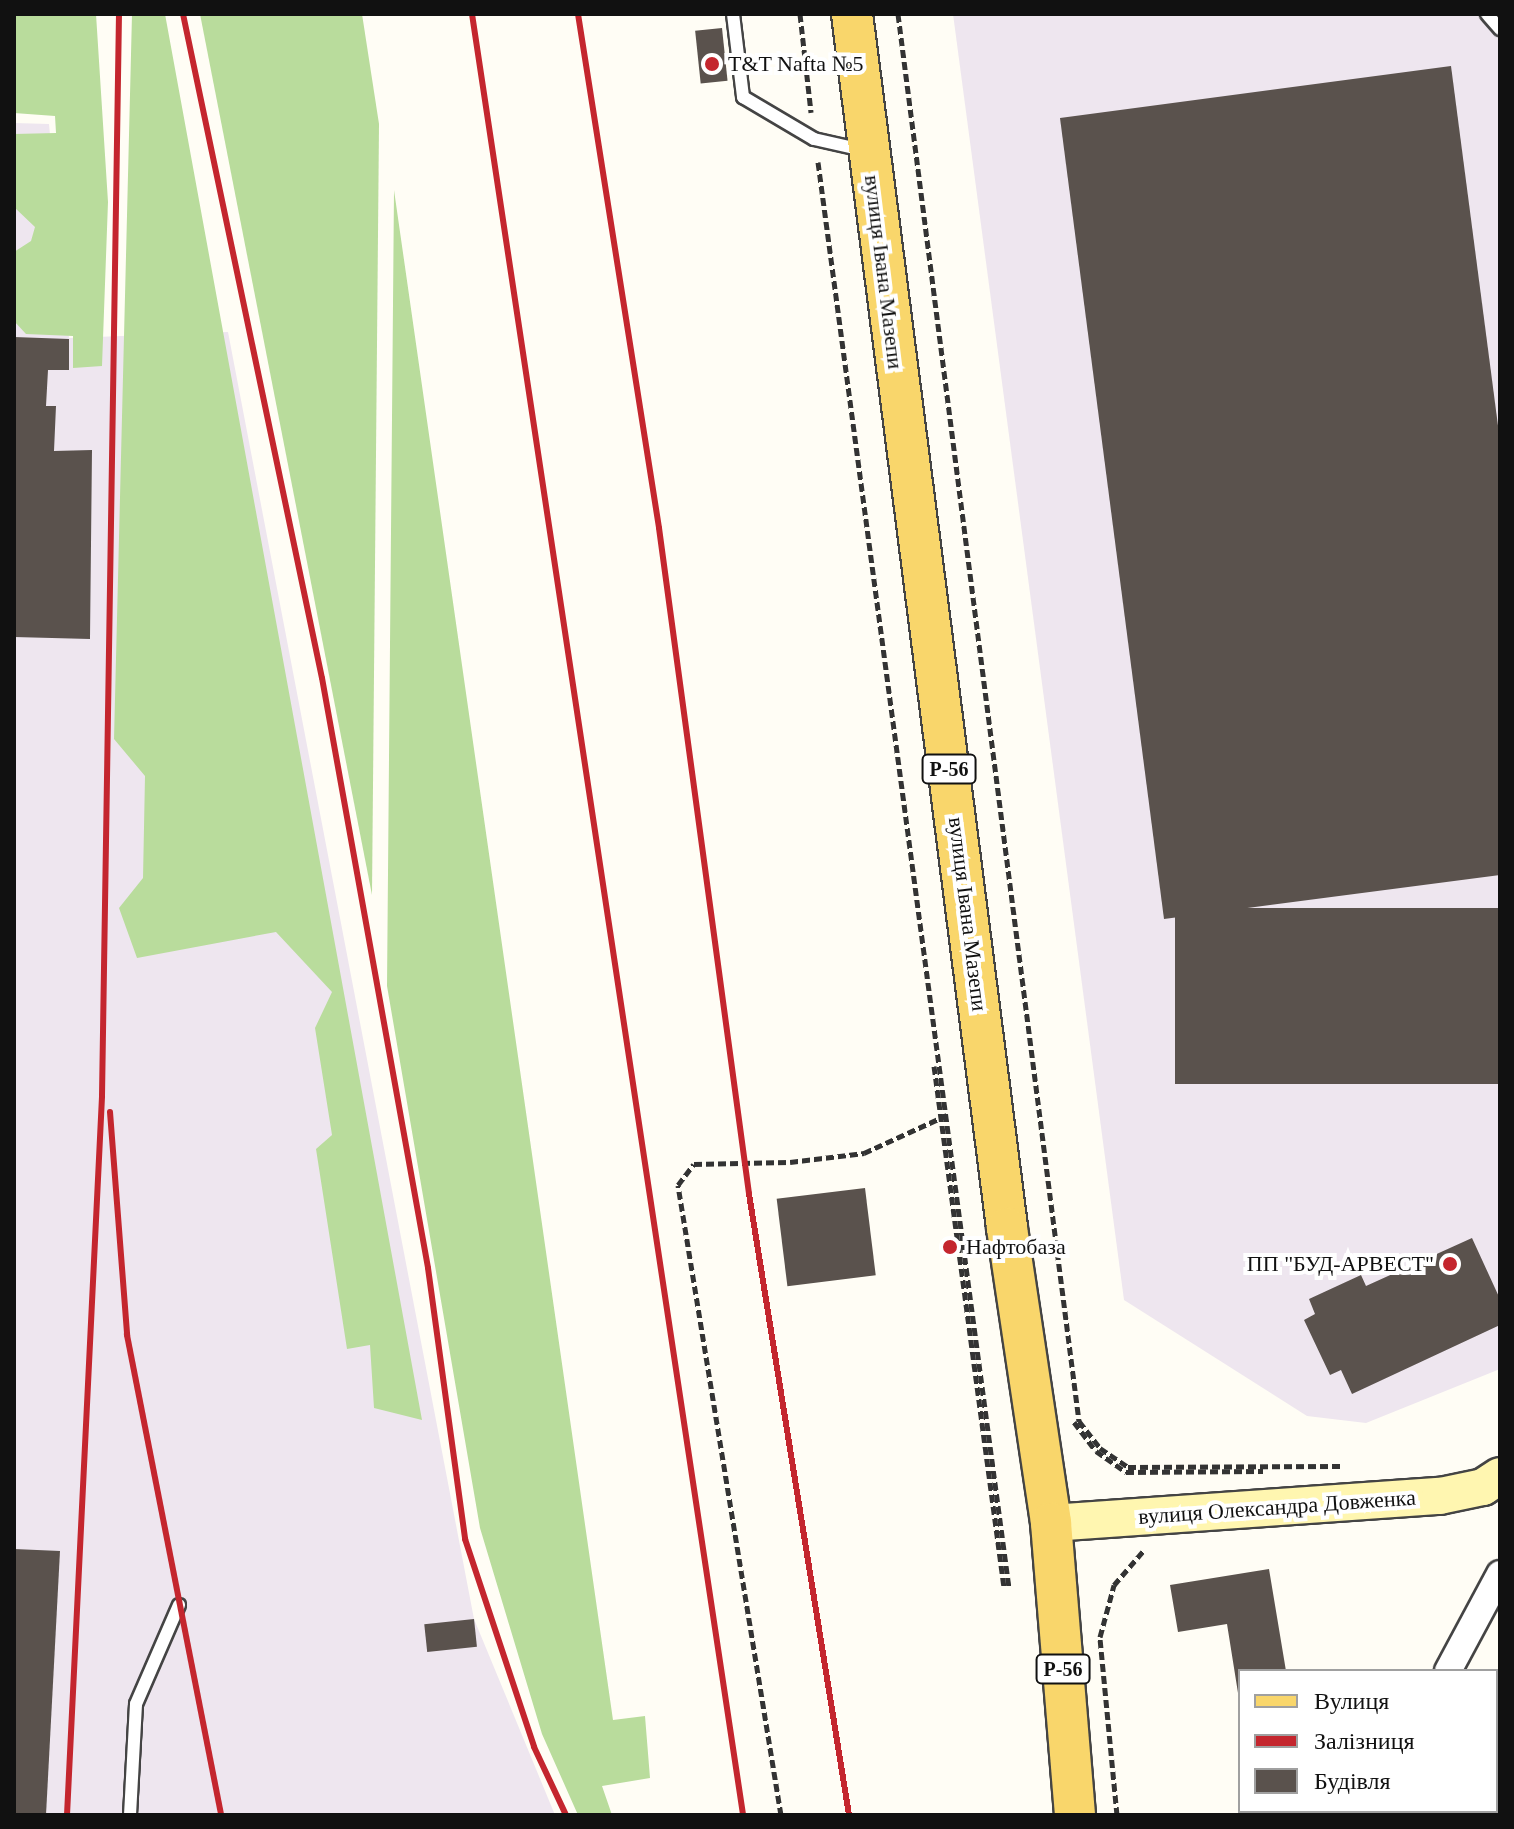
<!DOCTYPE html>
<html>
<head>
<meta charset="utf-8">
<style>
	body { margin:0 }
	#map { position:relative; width:1514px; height:1829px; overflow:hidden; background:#fffdf5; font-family:"Times New Roman",serif }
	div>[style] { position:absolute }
	.industrial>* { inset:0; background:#eee6ef }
	.forest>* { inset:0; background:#b9dc9c }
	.building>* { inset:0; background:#5a524d; transform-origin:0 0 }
	.path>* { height:5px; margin-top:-2.5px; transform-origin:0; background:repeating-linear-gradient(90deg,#333 0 8px,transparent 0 12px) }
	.roads { filter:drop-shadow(2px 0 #444) drop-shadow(-2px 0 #444) drop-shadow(0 2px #444) drop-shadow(0 -2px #444) }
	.service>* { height:12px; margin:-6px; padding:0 6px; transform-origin:6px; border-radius:6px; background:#fff }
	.minor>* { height:26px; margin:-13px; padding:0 13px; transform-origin:13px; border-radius:13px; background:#fff }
	.secondary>* { height:36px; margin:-18px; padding:0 18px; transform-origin:18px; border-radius:18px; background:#fff6b0 }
	.primary>* { height:40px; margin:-20px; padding:0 20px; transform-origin:20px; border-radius:20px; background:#f9d66b }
	.rail>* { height:6px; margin:-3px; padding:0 3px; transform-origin:3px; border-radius:3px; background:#c4262e }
	.dots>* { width:22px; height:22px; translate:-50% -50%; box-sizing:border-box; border:4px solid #fff; border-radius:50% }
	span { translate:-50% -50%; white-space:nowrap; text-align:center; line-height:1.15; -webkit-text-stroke:8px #fff; paint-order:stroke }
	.shield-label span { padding:2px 6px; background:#fff; border:2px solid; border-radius:6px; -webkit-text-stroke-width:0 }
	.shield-label { font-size:20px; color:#111; font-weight:700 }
	.poi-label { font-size:22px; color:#111 }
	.left { translate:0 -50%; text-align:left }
	.right { translate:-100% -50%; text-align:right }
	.street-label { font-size:22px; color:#111 }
	.frame { position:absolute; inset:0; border:16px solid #111; pointer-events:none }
	.legend { position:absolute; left:1238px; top:1669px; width:260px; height:144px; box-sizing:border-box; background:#fff; border:2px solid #a0a0a0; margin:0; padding:10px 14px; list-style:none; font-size:24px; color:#111 }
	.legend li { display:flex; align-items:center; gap:16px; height:40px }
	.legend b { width:40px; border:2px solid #a0a0a0 }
</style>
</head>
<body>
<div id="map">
	<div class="industrial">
		<i style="clip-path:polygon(953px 14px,1500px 14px,1500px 1369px,1366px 1423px,1307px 1416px,1124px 1300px)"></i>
		<i style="clip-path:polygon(14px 123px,49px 124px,69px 338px,228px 332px,474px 1619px,555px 1815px,14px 1815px)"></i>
	</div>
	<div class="forest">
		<i style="clip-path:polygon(14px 14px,96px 14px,108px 202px,102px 366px,73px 368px,73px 336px,26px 334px,14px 321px,14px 252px,31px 241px,35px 227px,14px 207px,14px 134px,56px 133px,55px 116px,14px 113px)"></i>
		<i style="clip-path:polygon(132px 14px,165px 14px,422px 1420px,374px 1408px,370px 1345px,347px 1349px,316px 1149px,332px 1135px,315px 1028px,332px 992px,276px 932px,137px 958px,119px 908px,143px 878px,145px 776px,114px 739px)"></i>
		<i style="clip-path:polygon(200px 14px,362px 14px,379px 124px,372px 895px)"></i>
		<i style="clip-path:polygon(394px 190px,613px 1720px,645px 1716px,650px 1778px,602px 1786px,612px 1815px,578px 1815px,542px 1734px,480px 1528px,387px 986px)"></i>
	</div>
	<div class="building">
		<i style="left:722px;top:28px;width:53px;height:27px;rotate:84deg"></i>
		<i style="clip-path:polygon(1451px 66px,1500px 441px,1500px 875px,1164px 919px,1060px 118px)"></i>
		<i style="clip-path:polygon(14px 337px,69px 339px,69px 370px,48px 370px,46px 406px,56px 406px,54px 451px,92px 450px,90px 639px,14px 637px)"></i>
		<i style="left:1500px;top:908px;width:176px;height:325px;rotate:90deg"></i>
		<i style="left:865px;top:1188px;width:88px;height:89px;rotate:83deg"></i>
		<i style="clip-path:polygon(1472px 1238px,1500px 1299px,1500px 1325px,1352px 1394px,1341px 1370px,1330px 1375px,1304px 1320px,1315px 1314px,1309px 1299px,1361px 1275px,1366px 1286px)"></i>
		<i style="clip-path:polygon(14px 1549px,60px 1551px,46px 1815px,14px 1815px)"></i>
		<i style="clip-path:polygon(1269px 1569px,1286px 1671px,1240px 1671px,1238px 1693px,1227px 1624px,1178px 1632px,1170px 1585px)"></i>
		<i style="left:474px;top:1619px;width:28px;height:50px;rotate:84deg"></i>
		<i style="clip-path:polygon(1500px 1677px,1500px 1815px,1421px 1815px,1496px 1811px)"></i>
	</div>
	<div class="path">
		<i style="left:800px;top:14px;width:99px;rotate:83.6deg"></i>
		<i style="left:898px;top:14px;width:1419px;rotate:82.67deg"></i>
		<i style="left:1079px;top:1421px;width:34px;rotate:52deg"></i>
		<i style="left:1100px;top:1448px;width:34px;rotate:34deg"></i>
		<i style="left:1128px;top:1467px;width:212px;rotate:-0.3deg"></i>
		<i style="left:818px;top:162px;width:1438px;rotate:82.37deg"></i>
		<i style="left:934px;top:1066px;width:526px;rotate:82.35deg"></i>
		<i style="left:1074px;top:1422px;width:36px;rotate:53deg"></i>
		<i style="left:1096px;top:1451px;width:37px;rotate:35deg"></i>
		<i style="left:1126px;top:1472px;width:137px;rotate:-0.4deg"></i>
		<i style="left:781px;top:1815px;width:638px;rotate:-99.29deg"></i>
		<i style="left:678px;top:1185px;width:26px;rotate:-53deg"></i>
		<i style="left:694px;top:1164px;width:96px;rotate:-1.2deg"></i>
		<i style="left:790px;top:1162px;width:75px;rotate:-6.9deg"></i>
		<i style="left:864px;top:1153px;width:91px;rotate:-24.6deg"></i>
		<i style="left:1117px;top:1815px;width:179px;rotate:-95.5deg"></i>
		<i style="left:1100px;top:1637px;width:54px;rotate:-74.9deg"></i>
		<i style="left:1114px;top:1585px;width:46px;rotate:-49.4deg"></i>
	</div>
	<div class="roads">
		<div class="service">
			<i style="left:733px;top:14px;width:84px;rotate:83.1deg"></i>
			<i style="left:743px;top:97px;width:82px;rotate:30.6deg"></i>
			<i style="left:814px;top:139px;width:50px;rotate:12.7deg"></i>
			<i style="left:1487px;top:14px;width:20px;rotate:49deg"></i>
			<i style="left:130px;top:1815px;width:111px;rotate:-86.9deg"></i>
			<i style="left:136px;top:1704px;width:108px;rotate:-66.5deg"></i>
		</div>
		<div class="minor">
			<i style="left:1448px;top:1671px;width:110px;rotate:-61.8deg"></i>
			<i style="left:1371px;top:1815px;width:4px;rotate:-63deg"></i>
		</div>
		<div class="secondary">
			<i style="left:1051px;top:1523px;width:390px;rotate:-4deg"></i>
			<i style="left:1440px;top:1496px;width:44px;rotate:-11.8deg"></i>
			<i style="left:1483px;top:1487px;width:20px;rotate:-33deg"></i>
		</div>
		<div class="primary">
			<i style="left:852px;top:14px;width:1224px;rotate:82.72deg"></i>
			<i style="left:1007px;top:1228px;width:298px;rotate:81.5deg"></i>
			<i style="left:1051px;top:1523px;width:293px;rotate:85.3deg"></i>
		</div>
	</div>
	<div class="rail">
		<i style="left:183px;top:14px;width:678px;rotate:78.18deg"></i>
		<i style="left:322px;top:678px;width:599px;rotate:79.81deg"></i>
		<i style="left:428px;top:1268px;width:274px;rotate:82.2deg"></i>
		<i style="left:465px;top:1539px;width:219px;rotate:71.6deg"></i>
		<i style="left:534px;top:1747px;width:75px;rotate:64.8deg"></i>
		<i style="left:472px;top:14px;width:1821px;rotate:81.44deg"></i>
		<i style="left:578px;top:14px;width:520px;rotate:81.04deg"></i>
		<i style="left:659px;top:528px;width:672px;rotate:82.3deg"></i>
		<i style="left:749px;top:1194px;width:629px;rotate:80.85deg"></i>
		<i style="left:110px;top:1112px;width:224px;rotate:85.6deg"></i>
		<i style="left:127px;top:1335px;width:489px;rotate:78.9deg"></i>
		<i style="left:67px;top:1815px;width:720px;rotate:-87.21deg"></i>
		<i style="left:102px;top:1096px;width:1082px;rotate:-89.1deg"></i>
	</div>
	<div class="dots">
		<i style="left:712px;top:64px;background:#c4262e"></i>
		<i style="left:950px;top:1247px;background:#c4262e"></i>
		<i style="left:1450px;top:1264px;background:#c4262e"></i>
	</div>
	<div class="shield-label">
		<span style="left:949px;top:769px">Р-56</span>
		<span style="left:1063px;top:1669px">Р-56</span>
	</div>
	<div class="poi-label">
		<span class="left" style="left:728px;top:64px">Т&amp;T Nafta №5</span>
		<span class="left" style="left:966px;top:1247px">Нафтобаза</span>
		<span class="right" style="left:1434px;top:1264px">ПП "БУД-АРВЕСТ"</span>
	</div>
	<div class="street-label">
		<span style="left:884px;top:272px;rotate:83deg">вулиця Івана Мазепи</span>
		<span style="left:968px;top:914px;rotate:83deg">вулиця Івана Мазепи</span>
		<span style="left:1277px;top:1507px;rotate:-4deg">вулиця Олександра Довженка</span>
	</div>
	<div class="frame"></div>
	<ul class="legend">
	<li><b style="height:10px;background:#f9d66b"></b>Вулиця</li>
	<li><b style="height:10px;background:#c4262e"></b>Залізниця</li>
	<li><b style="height:22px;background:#5a524d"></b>Будівля</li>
	</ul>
</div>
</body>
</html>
